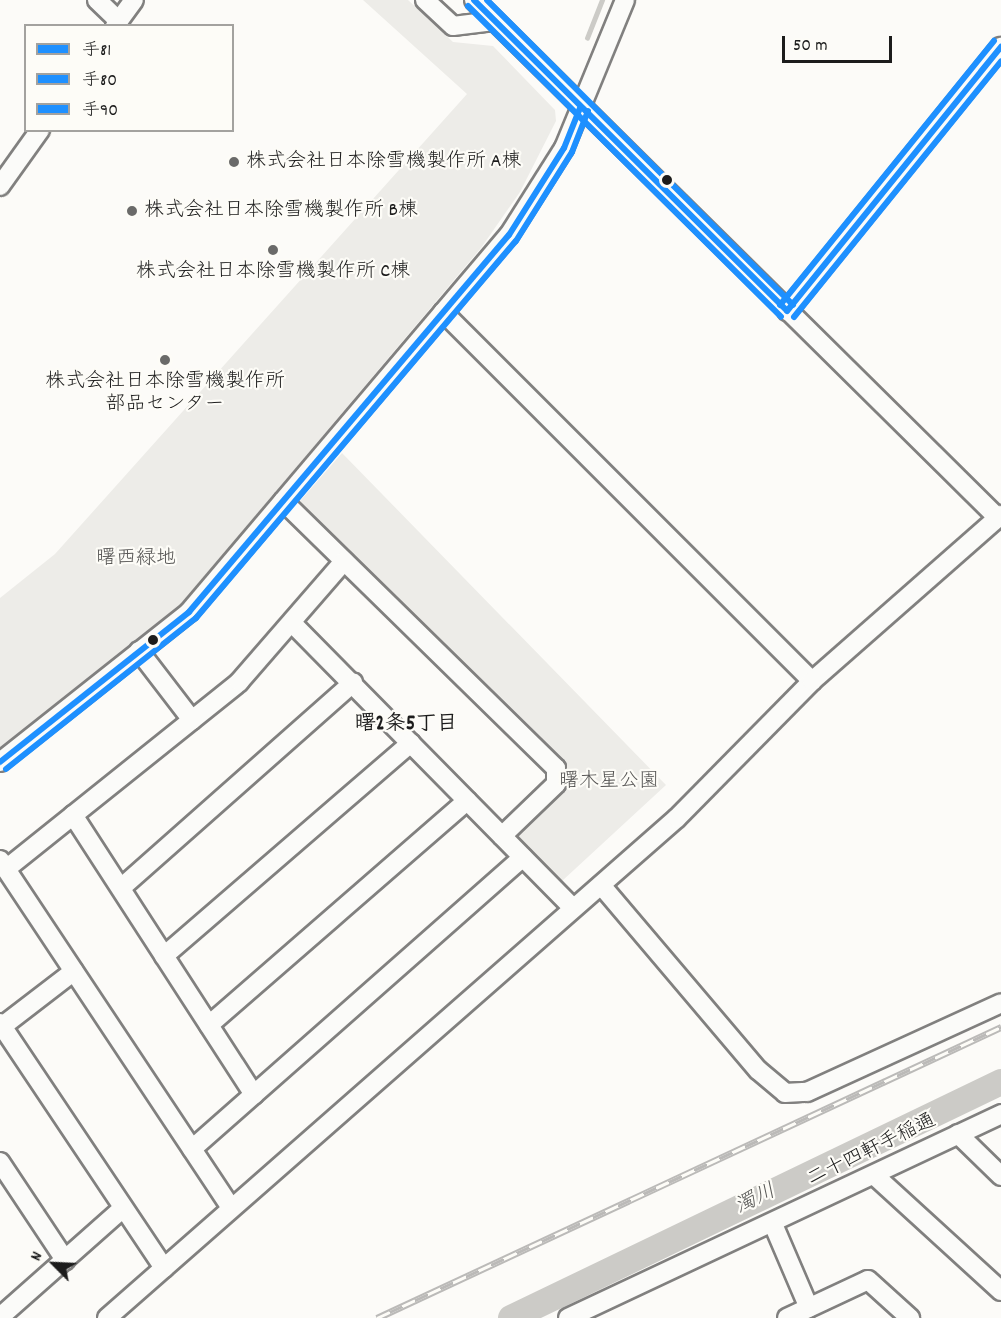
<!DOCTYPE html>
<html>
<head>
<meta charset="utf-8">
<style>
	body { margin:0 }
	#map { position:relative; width:1001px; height:1318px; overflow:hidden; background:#fcfbf8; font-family:Dekko,"Klee One",sans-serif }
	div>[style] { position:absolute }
	.green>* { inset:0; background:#edece8 }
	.stream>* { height:4.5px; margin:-2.25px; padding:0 2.25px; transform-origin:2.25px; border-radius:2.25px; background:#cccbc7 }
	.river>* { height:26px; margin:-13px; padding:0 13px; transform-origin:13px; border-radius:13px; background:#cccbc7 }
	.roads { filter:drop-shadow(2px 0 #81807f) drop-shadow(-2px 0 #81807f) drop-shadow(0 2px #81807f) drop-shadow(0 -2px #81807f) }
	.minor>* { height:18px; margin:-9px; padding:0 9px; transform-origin:9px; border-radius:9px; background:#fbfbf9 }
	.rail>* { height:7px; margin-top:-3.5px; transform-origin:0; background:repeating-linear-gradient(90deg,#fdfcf7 0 14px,#bbbab8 0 28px); box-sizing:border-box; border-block:2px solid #bbbab8 }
	.bus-1>* { height:6px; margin:-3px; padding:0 3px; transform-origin:3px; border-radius:3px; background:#1e90ff }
	.bus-2>* { height:6px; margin:-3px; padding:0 3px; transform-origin:3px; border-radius:3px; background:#1e90ff }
	.bus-3>* { height:6px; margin:-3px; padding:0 3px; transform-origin:3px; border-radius:3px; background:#1e90ff }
	.dots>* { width:16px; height:16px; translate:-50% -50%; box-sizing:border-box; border:3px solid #fdfcf7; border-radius:50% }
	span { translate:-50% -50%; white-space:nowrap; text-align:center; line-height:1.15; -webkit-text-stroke:4.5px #fdfcf7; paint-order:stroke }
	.poi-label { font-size:20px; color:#1c1c1c }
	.left { translate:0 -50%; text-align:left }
	.park-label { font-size:20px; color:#575655 }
	.street-label { font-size:20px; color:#1c1c1c }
	.neighbourhood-label { font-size:21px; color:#1c1c1c; font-weight:700 }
	.water-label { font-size:21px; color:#5a5a58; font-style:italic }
	.legend { position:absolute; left:24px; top:24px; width:210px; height:108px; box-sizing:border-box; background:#fdfcf7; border:2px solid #a3a29f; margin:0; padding:8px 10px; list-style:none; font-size:18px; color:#1c1c1c }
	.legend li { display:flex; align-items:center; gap:12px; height:30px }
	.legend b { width:30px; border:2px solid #a3a29f }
	.north { position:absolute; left:24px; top:1234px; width:60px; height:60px; -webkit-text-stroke:4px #fdfcf7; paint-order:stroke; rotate:294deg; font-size:16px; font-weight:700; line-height:24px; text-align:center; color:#1c1c1c }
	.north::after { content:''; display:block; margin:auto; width:21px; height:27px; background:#1c1c1c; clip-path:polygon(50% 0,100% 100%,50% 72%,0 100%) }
	.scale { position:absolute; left:782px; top:36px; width:110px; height:27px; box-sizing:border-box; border:3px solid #1c1c1c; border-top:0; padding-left:8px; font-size:18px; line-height:21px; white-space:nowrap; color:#1c1c1c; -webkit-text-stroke:4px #fdfcf7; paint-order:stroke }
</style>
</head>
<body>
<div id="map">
	<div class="green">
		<i style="clip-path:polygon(363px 0,408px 0,453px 42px,493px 46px,555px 110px,556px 121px,520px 192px,481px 248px,181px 604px,0 747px,0 598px,55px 554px,467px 94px)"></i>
		<i style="clip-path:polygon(342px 453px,666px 785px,562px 881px,517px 837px,569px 782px,567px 768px,300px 501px)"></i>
	</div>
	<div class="stream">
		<i style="left:587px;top:38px;width:41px;rotate:-68.5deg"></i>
		<i style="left:518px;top:1314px;width:5px;rotate:53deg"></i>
	</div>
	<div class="river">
		<i style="left:511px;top:1318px;width:544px;rotate:-25.72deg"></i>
	</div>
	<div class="roads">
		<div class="minor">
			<i style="left:97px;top:0;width:30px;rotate:44deg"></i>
			<i style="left:425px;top:0;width:38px;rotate:43deg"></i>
			<i style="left:453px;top:26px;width:41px;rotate:-7deg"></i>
			<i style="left:474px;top:0;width:737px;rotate:44.67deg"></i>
			<i style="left:115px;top:26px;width:32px;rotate:-54deg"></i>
			<i style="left:0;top:186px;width:69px;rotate:-54.5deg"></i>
			<i style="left:787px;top:311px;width:340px;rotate:-51deg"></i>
			<i style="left:443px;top:312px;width:522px;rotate:45deg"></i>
			<i style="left:283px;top:501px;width:382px;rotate:44.4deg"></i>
			<i style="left:556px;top:768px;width:16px;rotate:90deg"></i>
			<i style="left:556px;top:784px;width:75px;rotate:136.1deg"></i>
			<i style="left:292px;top:623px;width:400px;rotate:45.4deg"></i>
			<i style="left:139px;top:651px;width:87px;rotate:52.5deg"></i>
			<i style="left:0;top:762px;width:241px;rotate:-38.4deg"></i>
			<i style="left:189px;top:612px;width:494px;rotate:-49.7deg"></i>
			<i style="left:509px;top:235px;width:103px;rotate:-57.7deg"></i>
			<i style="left:564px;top:148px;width:160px;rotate:-67.6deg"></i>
			<i style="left:73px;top:815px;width:333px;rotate:57.1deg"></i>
			<i style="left:0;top:860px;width:418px;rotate:56.4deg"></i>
			<i style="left:6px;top:869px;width:299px;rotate:-38.7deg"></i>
			<i style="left:239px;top:682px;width:160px;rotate:-49deg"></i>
			<i style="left:601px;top:885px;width:243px;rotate:49.7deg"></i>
			<i style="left:758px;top:1070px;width:35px;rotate:40deg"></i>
			<i style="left:785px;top:1093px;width:22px;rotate:-3deg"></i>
			<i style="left:807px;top:1092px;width:213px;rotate:-24.6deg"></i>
			<i style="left:121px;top:888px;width:310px;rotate:-41.5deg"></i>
			<i style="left:164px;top:956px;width:326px;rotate:-40.8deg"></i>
			<i style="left:0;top:1023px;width:295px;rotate:56.2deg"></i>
			<i style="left:209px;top:1025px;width:342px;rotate:-41deg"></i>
			<i style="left:0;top:1028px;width:93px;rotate:-37.6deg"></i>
			<i style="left:958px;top:1134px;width:60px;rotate:44.3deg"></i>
			<i style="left:192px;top:1149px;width:441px;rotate:-41.4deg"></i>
			<i style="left:0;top:1162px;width:118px;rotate:56.4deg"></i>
			<i style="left:874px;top:1175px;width:172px;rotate:42.4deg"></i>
			<i style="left:773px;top:1224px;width:91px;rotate:66.8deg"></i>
			<i style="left:0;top:1317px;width:164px;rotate:-41.5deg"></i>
			<i style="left:107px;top:1318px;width:758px;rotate:-41.26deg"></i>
			<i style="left:677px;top:818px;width:192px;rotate:-45.4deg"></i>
			<i style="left:812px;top:681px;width:252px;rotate:-41.3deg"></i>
			<i style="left:568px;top:1318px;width:479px;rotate:-25.2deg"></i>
			<i style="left:787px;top:1318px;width:89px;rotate:-25.1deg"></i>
			<i style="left:868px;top:1280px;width:57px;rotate:42.1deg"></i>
		</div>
	</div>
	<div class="rail">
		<i style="left:377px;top:1318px;width:689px;rotate:-25deg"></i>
	</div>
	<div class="bus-1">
		<i style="left:474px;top:0;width:441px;rotate:44.8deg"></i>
		<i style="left:787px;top:311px;width:340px;rotate:-51deg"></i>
		<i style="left:0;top:762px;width:241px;rotate:-38.4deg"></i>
		<i style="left:189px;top:612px;width:494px;rotate:-49.7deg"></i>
		<i style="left:509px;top:235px;width:103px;rotate:-57.7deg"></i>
		<i style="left:564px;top:148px;width:43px;rotate:-68.2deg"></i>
	</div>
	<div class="bus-2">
		<i style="left:468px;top:6px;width:441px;rotate:44.8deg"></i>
		<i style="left:794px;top:317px;width:329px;rotate:-51deg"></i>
		<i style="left:6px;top:769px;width:243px;rotate:-38.5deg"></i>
		<i style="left:196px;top:618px;width:494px;rotate:-49.7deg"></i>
		<i style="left:516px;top:241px;width:105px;rotate:-57.8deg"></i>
		<i style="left:572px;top:152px;width:44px;rotate:-68.7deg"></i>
	</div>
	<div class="bus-3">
		<i style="left:487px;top:0;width:432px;rotate:44.9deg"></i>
		<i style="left:780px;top:305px;width:340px;rotate:-51deg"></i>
	</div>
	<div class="dots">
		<i style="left:234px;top:162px;background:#6a6a69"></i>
		<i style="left:667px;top:180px;background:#1c1c1c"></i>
		<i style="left:132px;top:211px;background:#6a6a69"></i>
		<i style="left:273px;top:250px;background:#6a6a69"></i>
		<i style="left:165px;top:360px;background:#6a6a69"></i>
		<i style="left:153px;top:640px;background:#1c1c1c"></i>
	</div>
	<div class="poi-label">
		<span class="left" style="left:246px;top:162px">株式会社日本除雪機製作所 A棟</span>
		<span class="left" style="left:144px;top:211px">株式会社日本除雪機製作所 B棟</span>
		<span style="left:273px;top:272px">株式会社日本除雪機製作所 C棟</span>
		<span style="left:165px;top:394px">株式会社日本除雪機製作所<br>部品センター</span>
	</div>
	<div class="park-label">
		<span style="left:136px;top:559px">曙西緑地</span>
		<span style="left:609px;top:782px">曙木星公園</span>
	</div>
	<div class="street-label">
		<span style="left:872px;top:1151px;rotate:-26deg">二十四軒手稲通</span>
	</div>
	<div class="neighbourhood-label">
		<span style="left:406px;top:725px">曙2条5丁目</span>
	</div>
	<div class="water-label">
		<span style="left:756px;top:1200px;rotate:-26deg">濁川</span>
	</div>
	<ul class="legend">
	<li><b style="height:8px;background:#1e90ff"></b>手81</li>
	<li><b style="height:8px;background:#1e90ff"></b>手80</li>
	<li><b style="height:8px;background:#1e90ff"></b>手90</li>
	</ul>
	<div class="north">N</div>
	<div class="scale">50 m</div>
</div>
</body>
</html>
